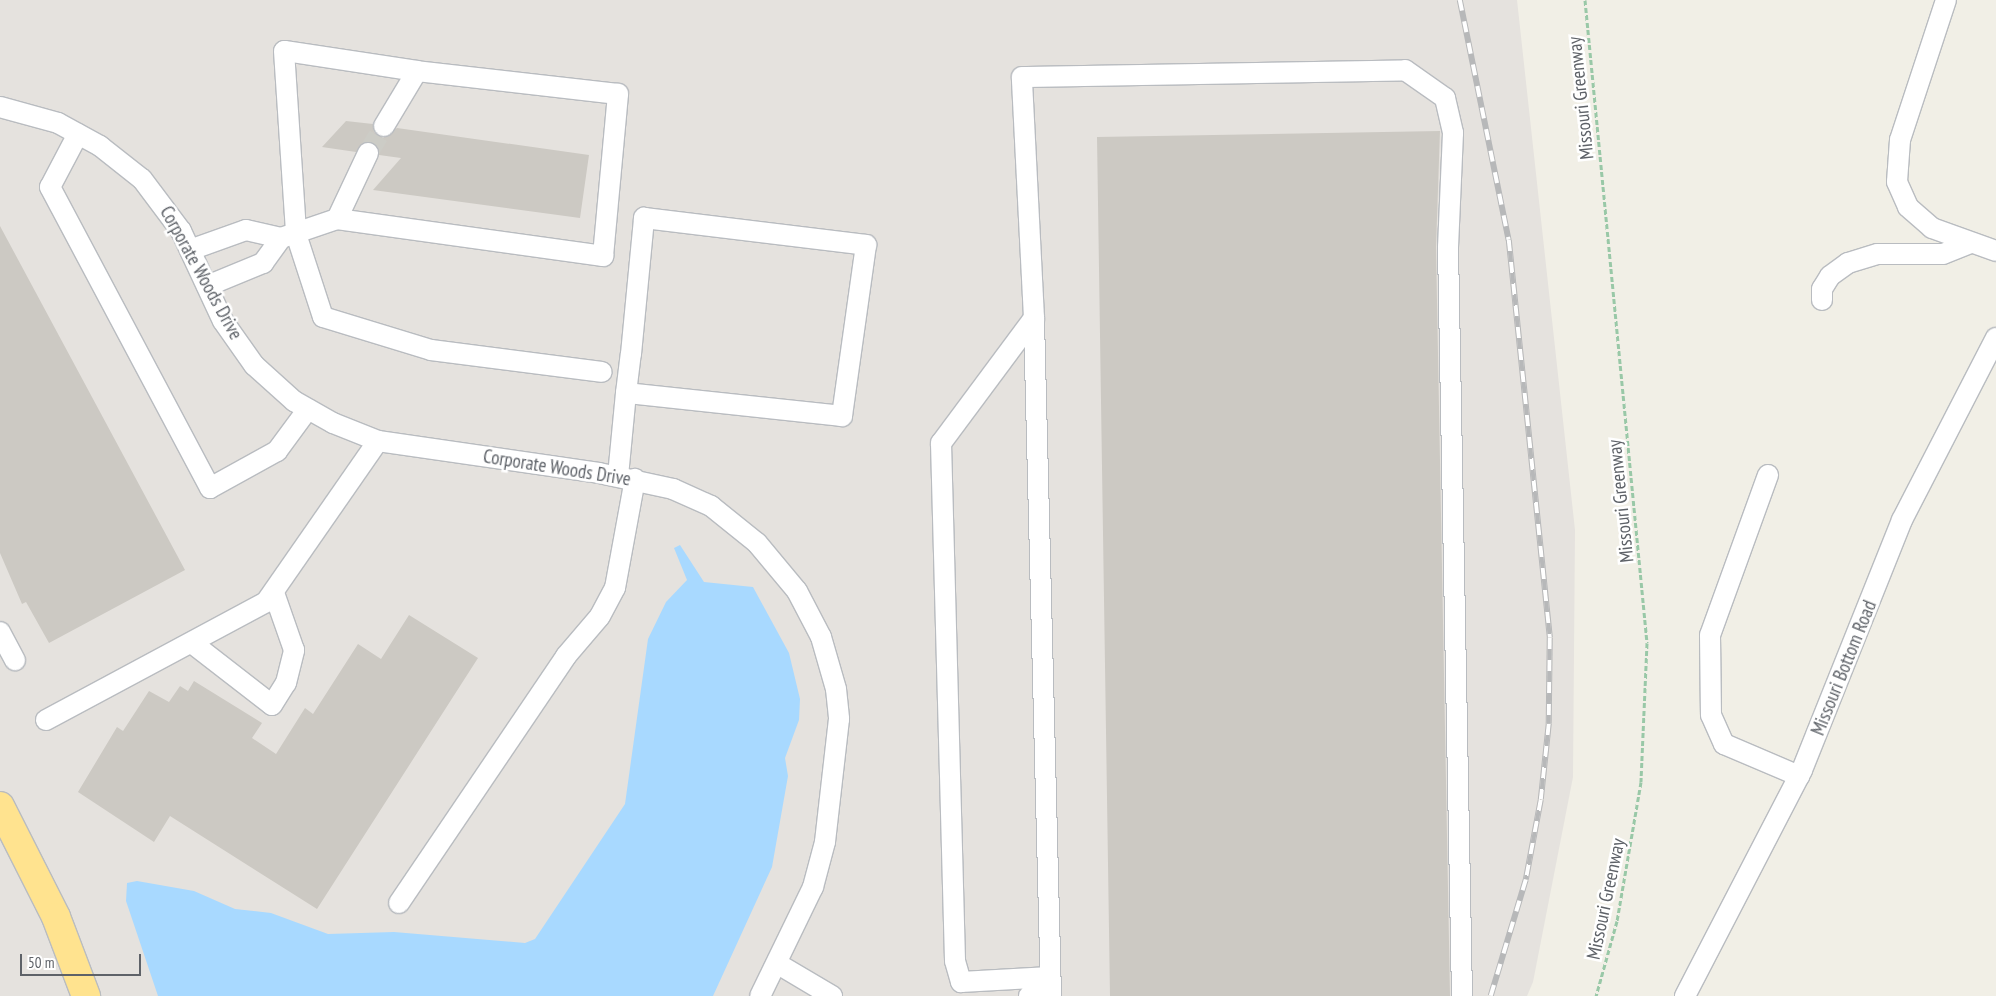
<!DOCTYPE html>
<html>
<head>
<meta charset="utf-8">
<style>
	body { margin:0 }
	#map { position:relative; width:1996px; height:996px; overflow:hidden; background:#f1efe6; font-family:"PT Sans Narrow",sans-serif }
	div>[style] { position:absolute }
	.industrial>* { inset:0; background:#e5e2de }
	.water>* { inset:0; background:#a8d9ff }
	.building>* { inset:0; background:#ccc9c3 }
	.minor-tunnel>* { height:20px; margin-top:-10px; transform-origin:0; background:repeating-linear-gradient(90deg,#ccccc6 0 20px,transparent 0 30px) }
	.path>* { height:3px; margin-top:-1.5px; transform-origin:0; background:repeating-linear-gradient(90deg,#99c8a7 0 5px,transparent 0 7.5px) }
	.roads { filter:drop-shadow(1px 0 #b9bcc0) drop-shadow(-1px 0 #b9bcc0) drop-shadow(0 1px #b9bcc0) drop-shadow(0 -1px #b9bcc0) }
	.minor>* { height:20px; margin:-10px; padding:0 10px; transform-origin:10px; border-radius:10px; background:#fff }
	.highway>* { height:28px; margin:-14px; padding:0 14px; transform-origin:14px; border-radius:14px; background:#ffe38f }
	.rail>* { height:5.5px; margin-top:-2.75px; transform-origin:0; background:repeating-linear-gradient(90deg,#fff 0 11px,#b7b8b9 0 22px); box-sizing:border-box; border-block:1px solid #b7b8b9 }
	span { translate:-50% -50%; white-space:nowrap; text-align:center; line-height:1.15; -webkit-text-stroke:5px #fff; paint-order:stroke }
	.street-label { font-size:19px; color:#5e6268 }
	.scale { position:absolute; left:20px; top:954px; width:121px; height:22px; box-sizing:border-box; border:2px solid #5e6268; border-top:0; padding-left:6px; font-size:15px; line-height:18px; white-space:nowrap; color:#5e6268; -webkit-text-stroke:4px #fff; paint-order:stroke }
</style>
</head>
<body>
<div id="map">
	<div class="industrial">
		<i style="clip-path:polygon(0 0,1517px 0,1575px 530px,1573px 777px,1533px 982px,1527px 996px,0 996px)"></i>
	</div>
	<div class="water">
		<i style="clip-path:polygon(680px 545px,704px 582px,753px 587px,789px 653px,800px 699px,799px 720px,785px 758px,788px 776px,772px 867px,713px 996px,158px 996px,126px 901px,127px 883px,137px 881px,194px 891px,235px 909px,271px 913px,328px 934px,394px 932px,525px 943px,535px 939px,625px 804px,648px 639px,666px 602px,687px 580px,674px 548px)"></i>
	</div>
	<div class="building">
		<i style="clip-path:polygon(346px 121px,373px 124px,374px 132px,383px 138px,397px 128px,589px 155px,580px 218px,373px 190px,401px 158px,379px 155px,377px 146px,367px 141px,356px 152px,322px 147px)"></i>
		<i style="clip-path:polygon(1440px 131px,1436px 247px,1450px 996px,1110px 996px,1097px 137px)"></i>
		<i style="clip-path:polygon(0 226px,185px 570px,49px 643px,26px 602px,22px 604px,0 553px)"></i>
		<i style="clip-path:polygon(409px 615px,478px 658px,317px 909px,170px 816px,154px 842px,78px 792px,117px 727px,123px 731px,149px 691px,169px 702px,180px 686px,188px 691px,194px 681px,262px 723px,252px 738px,276px 754px,305px 708px,313px 714px,358px 644px,381px 659px)"></i>
	</div>
	<div class="minor-tunnel">
		<i style="left:368px;top:153px;width:31px;rotate:-59deg"></i>
	</div>
	<div class="path">
		<i style="left:1585px;top:0;width:646px;rotate:84.49deg"></i>
		<i style="left:1647px;top:643px;width:139px;rotate:92.5deg"></i>
		<i style="left:1641px;top:782px;width:141px;rotate:99.8deg"></i>
		<i style="left:1617px;top:921px;width:78px;rotate:105.6deg"></i>
	</div>
	<div class="roads">
		<div class="minor">
			<i style="left:1946px;top:0;width:147px;rotate:108.2deg"></i>
			<i style="left:1900px;top:140px;width:42px;rotate:94.1deg"></i>
			<i style="left:1897px;top:182px;width:27px;rotate:66deg"></i>
			<i style="left:1908px;top:207px;width:32px;rotate:41deg"></i>
			<i style="left:1932px;top:228px;width:68px;rotate:19.8deg"></i>
			<i style="left:0;top:107px;width:60px;rotate:15.4deg"></i>
			<i style="left:58px;top:123px;width:48px;rotate:28.7deg"></i>
			<i style="left:100px;top:146px;width:53px;rotate:38.2deg"></i>
			<i style="left:142px;top:179px;width:65px;rotate:53.1deg"></i>
			<i style="left:181px;top:231px;width:99px;rotate:65deg"></i>
			<i style="left:223px;top:321px;width:54px;rotate:54.8deg"></i>
			<i style="left:254px;top:365px;width:54px;rotate:42deg"></i>
			<i style="left:294px;top:401px;width:45px;rotate:29.4deg"></i>
			<i style="left:333px;top:423px;width:48px;rotate:21.8deg"></i>
			<i style="left:378px;top:441px;width:223px;rotate:8.2deg"></i>
			<i style="left:599px;top:473px;width:76px;rotate:12.2deg"></i>
			<i style="left:673px;top:489px;width:42px;rotate:24.1deg"></i>
			<i style="left:711px;top:506px;width:59px;rotate:38.8deg"></i>
			<i style="left:757px;top:543px;width:62px;rotate:50.2deg"></i>
			<i style="left:797px;top:591px;width:52px;rotate:62.4deg"></i>
			<i style="left:821px;top:637px;width:54px;rotate:73.9deg"></i>
			<i style="left:836px;top:689px;width:30px;rotate:84deg"></i>
			<i style="left:839px;top:719px;width:124px;rotate:96.5deg"></i>
			<i style="left:825px;top:842px;width:47px;rotate:104.9deg"></i>
			<i style="left:813px;top:887px;width:121px;rotate:115.9deg"></i>
			<i style="left:384px;top:126px;width:64px;rotate:-59deg"></i>
			<i style="left:78px;top:134px;width:60px;rotate:117.8deg"></i>
			<i style="left:50px;top:187px;width:341px;rotate:62deg"></i>
			<i style="left:210px;top:488px;width:77px;rotate:-28.9deg"></i>
			<i style="left:277px;top:451px;width:52px;rotate:-53.6deg"></i>
			<i style="left:337px;top:219px;width:269px;rotate:7.9deg"></i>
			<i style="left:603px;top:256px;width:163px;rotate:-84.7deg"></i>
			<i style="left:618px;top:94px;width:202px;rotate:-173.5deg"></i>
			<i style="left:417px;top:71px;width:134px;rotate:-171.4deg"></i>
			<i style="left:284px;top:51px;width:183px;rotate:86.2deg"></i>
			<i style="left:296px;top:234px;width:87px;rotate:72deg"></i>
			<i style="left:323px;top:317px;width:113px;rotate:17deg"></i>
			<i style="left:431px;top:350px;width:172px;rotate:7.3deg"></i>
			<i style="left:190px;top:250px;width:59px;rotate:-19.7deg"></i>
			<i style="left:246px;top:230px;width:36px;rotate:13deg"></i>
			<i style="left:281px;top:238px;width:59px;rotate:-18.7deg"></i>
			<i style="left:337px;top:219px;width:73px;rotate:-64.8deg"></i>
			<i style="left:207px;top:286px;width:61px;rotate:-22.3deg"></i>
			<i style="left:263px;top:263px;width:31px;rotate:-54deg"></i>
			<i style="left:1822px;top:300px;width:11px;rotate:-90deg"></i>
			<i style="left:1822px;top:289px;width:15px;rotate:-58deg"></i>
			<i style="left:1830px;top:276px;width:22px;rotate:-36deg"></i>
			<i style="left:1848px;top:263px;width:31px;rotate:-17deg"></i>
			<i style="left:1878px;top:254px;width:65px"></i>
			<i style="left:1943px;top:254px;width:29px;rotate:-22deg"></i>
			<i style="left:1034px;top:318px;width:156px;rotate:126.6deg"></i>
			<i style="left:941px;top:443px;width:518px;rotate:88.45deg"></i>
			<i style="left:955px;top:961px;width:22px;rotate:74deg"></i>
			<i style="left:961px;top:982px;width:89px;rotate:-3.2deg"></i>
			<i style="left:1768px;top:475px;width:170px;rotate:109.9deg"></i>
			<i style="left:1710px;top:635px;width:80px;rotate:89.3deg"></i>
			<i style="left:1711px;top:715px;width:32px;rotate:66deg"></i>
			<i style="left:1724px;top:744px;width:82px;rotate:23.1deg"></i>
			<i style="left:618px;top:476px;width:83px;rotate:-84.5deg"></i>
			<i style="left:626px;top:393px;width:39px;rotate:-83deg"></i>
			<i style="left:631px;top:354px;width:137px;rotate:-84.5deg"></i>
			<i style="left:644px;top:218px;width:224px;rotate:6.9deg"></i>
			<i style="left:866px;top:245px;width:173px;rotate:98deg"></i>
			<i style="left:842px;top:416px;width:217px;rotate:-173.9deg"></i>
			<i style="left:0;top:632px;width:32px;rotate:62deg"></i>
			<i style="left:192px;top:643px;width:101px;rotate:37.8deg"></i>
			<i style="left:272px;top:705px;width:26px;rotate:-58deg"></i>
			<i style="left:286px;top:683px;width:34px;rotate:-76deg"></i>
			<i style="left:294px;top:650px;width:60px;rotate:-109.3deg"></i>
			<i style="left:46px;top:720px;width:250px;rotate:-28.2deg"></i>
			<i style="left:266px;top:602px;width:196px;rotate:-55.2deg"></i>
			<i style="left:399px;top:903px;width:298px;rotate:-55.9deg"></i>
			<i style="left:566px;top:656px;width:52px;rotate:-49.6deg"></i>
			<i style="left:600px;top:616px;width:32px;rotate:-62deg"></i>
			<i style="left:615px;top:588px;width:111px;rotate:-79.6deg"></i>
			<i style="left:778px;top:964px;width:63px;rotate:30.7deg"></i>
			<i style="left:1029px;top:996px;width:28px;rotate:-42deg"></i>
			<i style="left:1051px;top:996px;width:678px;rotate:-91.44deg"></i>
			<i style="left:1034px;top:318px;width:241px;rotate:-92.9deg"></i>
			<i style="left:1022px;top:77px;width:383px;rotate:-1deg"></i>
			<i style="left:1405px;top:70px;width:49px;rotate:35deg"></i>
			<i style="left:1445px;top:98px;width:36px;rotate:77deg"></i>
			<i style="left:1453px;top:133px;width:114px;rotate:92.5deg"></i>
			<i style="left:1448px;top:247px;width:749px;rotate:88.93deg"></i>
			<i style="left:1685px;top:996px;width:254px;rotate:-62.6deg"></i>
			<i style="left:1802px;top:770px;width:269px;rotate:-68.2deg"></i>
			<i style="left:1902px;top:520px;width:205px;rotate:-62.7deg"></i>
		</div>
		<div class="highway">
			<i style="left:0;top:806px;width:124px;rotate:63.2deg"></i>
			<i style="left:56px;top:917px;width:85px;rotate:69.2deg"></i>
		</div>
	</div>
	<div class="rail">
		<i style="left:1460px;top:0;width:245px;rotate:78.5deg"></i>
		<i style="left:1509px;top:240px;width:400px;rotate:84.1deg"></i>
		<i style="left:1550px;top:638px;width:86px;rotate:90.7deg"></i>
		<i style="left:1549px;top:724px;width:76px;rotate:96deg"></i>
		<i style="left:1541px;top:800px;width:81px;rotate:100.6deg"></i>
		<i style="left:1526px;top:880px;width:121px;rotate:106.8deg"></i>
	</div>
	<div class="street-label">
		<span style="left:1581px;top:98px;rotate:-96deg">Missouri Greenway</span>
		<span style="left:201px;top:273px;rotate:61deg">Corporate Woods Drive</span>
		<span style="left:557px;top:468px;rotate:9deg">Corporate Woods Drive</span>
		<span style="left:1621px;top:501px;rotate:-96deg">Missouri Greenway</span>
		<span style="left:1844px;top:668px;rotate:-68deg">Missouri Bottom Road</span>
		<span style="left:1606px;top:899px;rotate:-78deg">Missouri Greenway</span>
	</div>
	<div class="scale">50 m</div>
</div>
</body>
</html>
